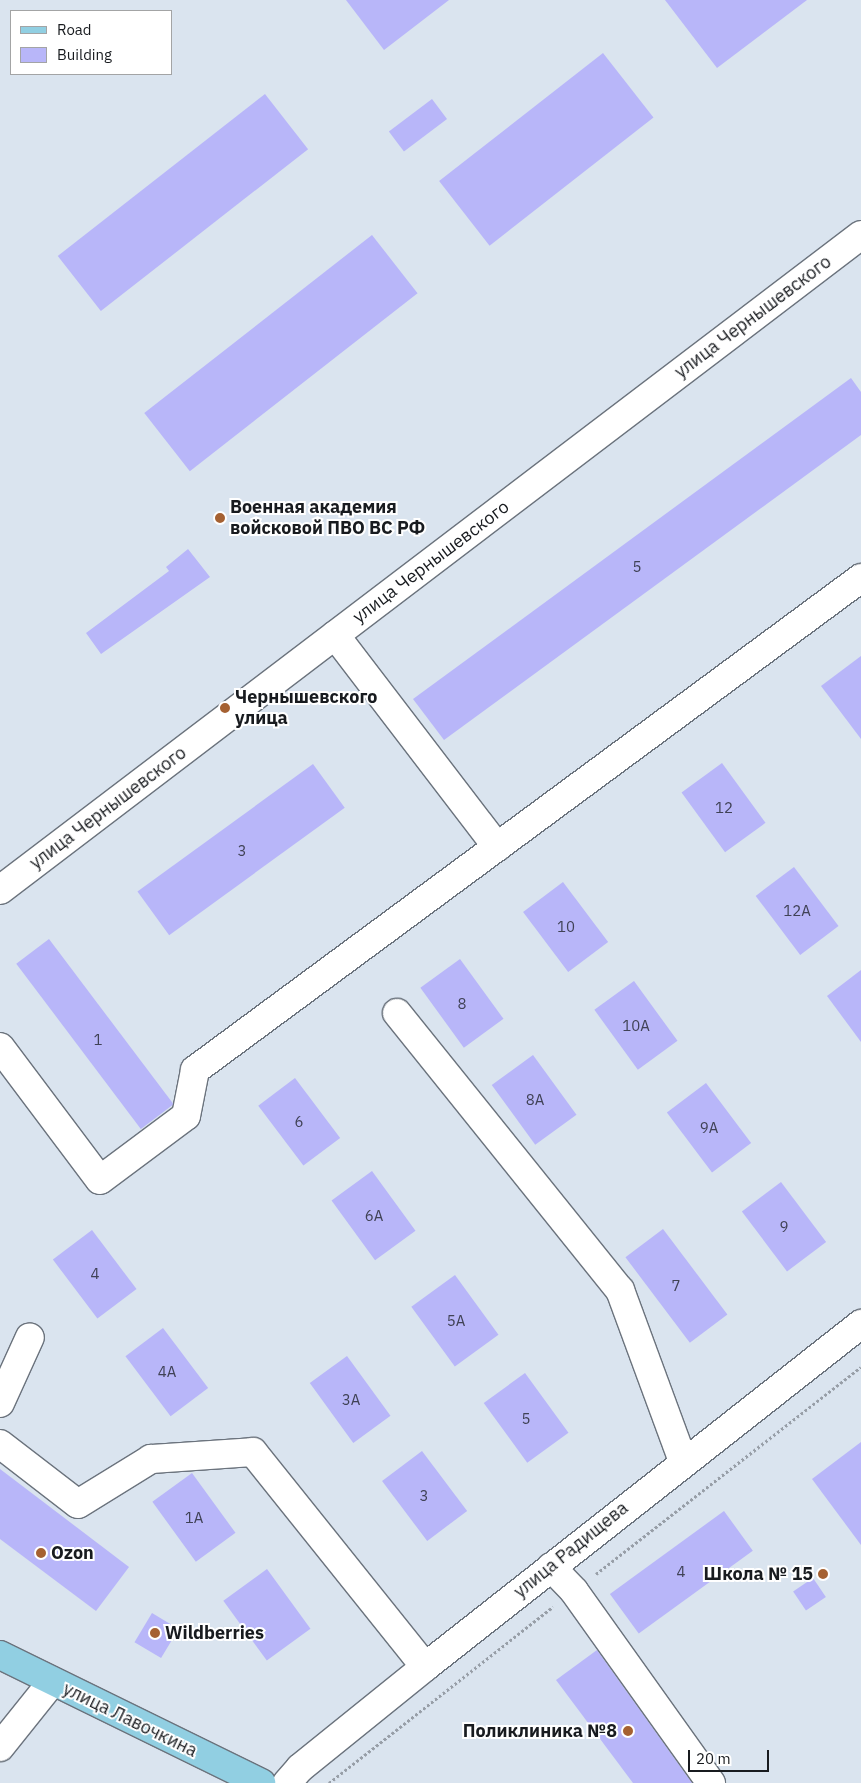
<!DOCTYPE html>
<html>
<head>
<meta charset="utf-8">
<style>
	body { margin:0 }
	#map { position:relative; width:861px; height:1783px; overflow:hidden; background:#dae4ef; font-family:"IBM Plex Sans",sans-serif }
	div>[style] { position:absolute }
	.building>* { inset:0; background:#b8b6f9; transform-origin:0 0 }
	.path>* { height:3px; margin-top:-1.5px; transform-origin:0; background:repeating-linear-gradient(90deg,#979ea7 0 2.5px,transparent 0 5px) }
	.roads { filter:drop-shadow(1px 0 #6b737d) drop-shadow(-1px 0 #6b737d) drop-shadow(0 1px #6b737d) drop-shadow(0 -1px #6b737d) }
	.minor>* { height:28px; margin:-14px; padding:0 14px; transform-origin:14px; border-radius:14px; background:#fff }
	.major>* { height:28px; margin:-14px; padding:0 14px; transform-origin:14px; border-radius:14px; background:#91cfe2 }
	.dots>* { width:14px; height:14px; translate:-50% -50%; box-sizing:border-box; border:2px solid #fff; border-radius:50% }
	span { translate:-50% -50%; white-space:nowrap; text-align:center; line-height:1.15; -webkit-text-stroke:4px #fff; paint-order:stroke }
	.number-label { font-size:15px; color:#404256 }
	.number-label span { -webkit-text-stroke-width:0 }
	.street-label { font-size:18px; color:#181b1f }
	.poi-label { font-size:18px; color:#181b1f; font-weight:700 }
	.left { translate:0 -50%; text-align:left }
	.right { translate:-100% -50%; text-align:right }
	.legend { position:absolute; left:10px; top:10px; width:162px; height:65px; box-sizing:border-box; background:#fff; border:1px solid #a3a4a5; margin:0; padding:6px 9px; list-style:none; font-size:15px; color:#181b1f }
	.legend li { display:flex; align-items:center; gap:10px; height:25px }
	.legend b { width:25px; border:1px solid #a3a4a5 }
	.scale { position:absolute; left:688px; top:1750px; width:81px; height:22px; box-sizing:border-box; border:2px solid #181b1f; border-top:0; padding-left:6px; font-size:15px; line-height:18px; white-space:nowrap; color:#181b1f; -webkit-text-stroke:4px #fff; paint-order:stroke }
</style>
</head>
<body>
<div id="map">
	<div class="building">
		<i style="clip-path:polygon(346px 0,449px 0,384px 50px)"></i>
		<i style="clip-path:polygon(665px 0,807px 0,717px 68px)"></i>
		<i style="left:603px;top:53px;width:82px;height:208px;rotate:52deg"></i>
		<i style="left:265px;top:94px;width:70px;height:263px;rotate:52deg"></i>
		<i style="left:432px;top:99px;width:25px;height:54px;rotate:53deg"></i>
		<i style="left:372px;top:235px;width:74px;height:289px;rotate:52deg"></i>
		<i style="clip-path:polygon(851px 378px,861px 392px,861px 435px,444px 740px,413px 699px)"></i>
		<i style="clip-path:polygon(188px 549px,210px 577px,101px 654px,86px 633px,169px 571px,166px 567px)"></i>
		<i style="clip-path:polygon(861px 656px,861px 739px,821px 686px)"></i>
		<i style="left:722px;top:763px;width:74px;height:50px;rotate:54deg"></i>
		<i style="left:313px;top:764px;width:54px;height:217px;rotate:54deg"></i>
		<i style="left:794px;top:867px;width:74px;height:48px;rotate:53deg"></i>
		<i style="left:563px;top:882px;width:75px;height:50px;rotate:53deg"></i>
		<i style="left:49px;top:939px;width:207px;height:41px;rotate:53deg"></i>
		<i style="left:460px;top:959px;width:74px;height:49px;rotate:54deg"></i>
		<i style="clip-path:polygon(861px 970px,861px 1042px,827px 996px)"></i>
		<i style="left:634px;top:981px;width:74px;height:49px;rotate:54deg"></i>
		<i style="left:533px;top:1055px;width:74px;height:51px;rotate:54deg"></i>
		<i style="left:295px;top:1078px;width:75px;height:46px;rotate:53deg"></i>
		<i style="left:706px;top:1083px;width:75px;height:49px;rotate:53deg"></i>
		<i style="left:372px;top:1171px;width:74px;height:50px;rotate:54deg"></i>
		<i style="left:781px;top:1182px;width:75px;height:49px;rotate:53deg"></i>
		<i style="left:663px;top:1229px;width:107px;height:47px;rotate:53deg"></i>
		<i style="left:92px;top:1230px;width:74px;height:49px;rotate:53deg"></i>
		<i style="left:455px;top:1275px;width:74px;height:54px;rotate:54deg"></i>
		<i style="left:163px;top:1328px;width:75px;height:47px;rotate:53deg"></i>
		<i style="left:347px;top:1356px;width:74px;height:46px;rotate:54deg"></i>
		<i style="left:525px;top:1373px;width:74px;height:51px;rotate:54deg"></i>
		<i style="clip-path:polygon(861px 1442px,861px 1545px,812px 1479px)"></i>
		<i style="left:422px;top:1451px;width:75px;height:50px;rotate:53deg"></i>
		<i style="clip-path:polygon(0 1469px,129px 1567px,96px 1611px,0 1539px)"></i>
		<i style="left:192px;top:1473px;width:74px;height:49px;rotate:54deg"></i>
		<i style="left:724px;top:1511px;width:49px;height:141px;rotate:54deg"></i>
		<i style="left:267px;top:1569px;width:74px;height:54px;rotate:54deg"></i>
		<i style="left:813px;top:1578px;width:23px;height:24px;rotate:56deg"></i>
		<i style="left:152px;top:1613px;width:31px;height:34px;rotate:31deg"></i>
		<i style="clip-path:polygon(597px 1650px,692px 1783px,633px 1783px,556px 1680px)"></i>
	</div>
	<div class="path">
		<i style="left:596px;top:1574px;width:336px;rotate:-38deg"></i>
		<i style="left:329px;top:1783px;width:285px;rotate:-38.2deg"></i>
	</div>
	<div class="roads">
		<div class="minor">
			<i style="left:335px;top:635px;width:267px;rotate:52.6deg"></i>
			<i style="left:0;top:890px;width:1082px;rotate:-37.26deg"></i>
			<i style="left:397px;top:1013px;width:356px;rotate:51.2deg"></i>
			<i style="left:620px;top:1290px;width:182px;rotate:69.8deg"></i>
			<i style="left:0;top:1047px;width:166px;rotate:53.1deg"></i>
			<i style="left:100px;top:1180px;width:107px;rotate:-36.7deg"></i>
			<i style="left:186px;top:1116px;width:47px;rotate:-78.9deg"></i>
			<i style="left:195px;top:1070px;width:828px;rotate:-36.45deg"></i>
			<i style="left:0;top:1403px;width:72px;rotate:-65.6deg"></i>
			<i style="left:0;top:1444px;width:98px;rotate:37.6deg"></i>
			<i style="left:78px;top:1504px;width:86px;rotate:-31.7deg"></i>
			<i style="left:151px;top:1459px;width:102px;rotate:-3.9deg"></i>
			<i style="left:253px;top:1452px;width:275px;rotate:51.3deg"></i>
			<i style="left:551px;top:1567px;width:33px;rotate:46deg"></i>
			<i style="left:574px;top:1591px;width:236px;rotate:54.5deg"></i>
			<i style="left:0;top:1747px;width:83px;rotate:-51.3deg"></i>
			<i style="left:287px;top:1783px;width:20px;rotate:-49deg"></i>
			<i style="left:300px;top:1768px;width:161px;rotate:-38.9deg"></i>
			<i style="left:425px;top:1667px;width:555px;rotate:-38.19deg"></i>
		</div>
		<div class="major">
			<i style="left:0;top:1655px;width:291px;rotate:26.1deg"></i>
		</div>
	</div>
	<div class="dots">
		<i style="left:220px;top:518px;background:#a56132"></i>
		<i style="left:225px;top:708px;background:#a56132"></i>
		<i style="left:41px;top:1553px;background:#a56132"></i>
		<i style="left:823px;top:1574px;background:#a56132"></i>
		<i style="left:155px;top:1633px;background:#a56132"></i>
		<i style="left:628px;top:1731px;background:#a56132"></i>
	</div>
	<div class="number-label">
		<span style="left:637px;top:567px">5</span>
		<span style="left:724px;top:808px">12</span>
		<span style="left:242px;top:851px">3</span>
		<span style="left:797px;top:911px">12А</span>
		<span style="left:566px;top:927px">10</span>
		<span style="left:462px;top:1004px">8</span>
		<span style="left:636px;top:1026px">10А</span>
		<span style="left:98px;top:1040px">1</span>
		<span style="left:535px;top:1100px">8А</span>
		<span style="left:299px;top:1122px">6</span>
		<span style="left:709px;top:1128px">9А</span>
		<span style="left:374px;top:1216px">6А</span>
		<span style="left:784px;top:1227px">9</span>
		<span style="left:95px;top:1274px">4</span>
		<span style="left:676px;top:1286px">7</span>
		<span style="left:456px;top:1321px">5А</span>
		<span style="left:167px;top:1372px">4А</span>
		<span style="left:351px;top:1400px">3А</span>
		<span style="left:526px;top:1419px">5</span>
		<span style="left:424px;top:1496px">3</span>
		<span style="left:194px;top:1518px">1А</span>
		<span style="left:681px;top:1572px">4</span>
	</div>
	<div class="street-label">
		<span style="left:753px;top:317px;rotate:-37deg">улица Чернышевского</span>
		<span style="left:431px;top:562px;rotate:-37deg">улица Чернышевского</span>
		<span style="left:108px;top:808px;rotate:-37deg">улица Чернышевского</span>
		<span style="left:571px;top:1550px;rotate:-39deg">улица Радищева</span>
		<span style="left:130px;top:1720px;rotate:26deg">улица Лавочкина</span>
	</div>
	<div class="poi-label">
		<span class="left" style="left:230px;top:518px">Военная академия<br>войсковой ПВО ВС РФ</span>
		<span class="left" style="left:235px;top:708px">Чернышевского<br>улица</span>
		<span class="left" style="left:51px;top:1553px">Ozon</span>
		<span class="right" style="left:813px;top:1574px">Школа № 15</span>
		<span class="left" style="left:165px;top:1633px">Wildberries</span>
		<span class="right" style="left:617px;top:1731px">Поликлиника №8</span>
	</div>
	<ul class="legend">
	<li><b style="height:6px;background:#91cfe2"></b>Road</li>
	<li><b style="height:14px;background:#b8b6f9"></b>Building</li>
	</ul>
	<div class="scale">20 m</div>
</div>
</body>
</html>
